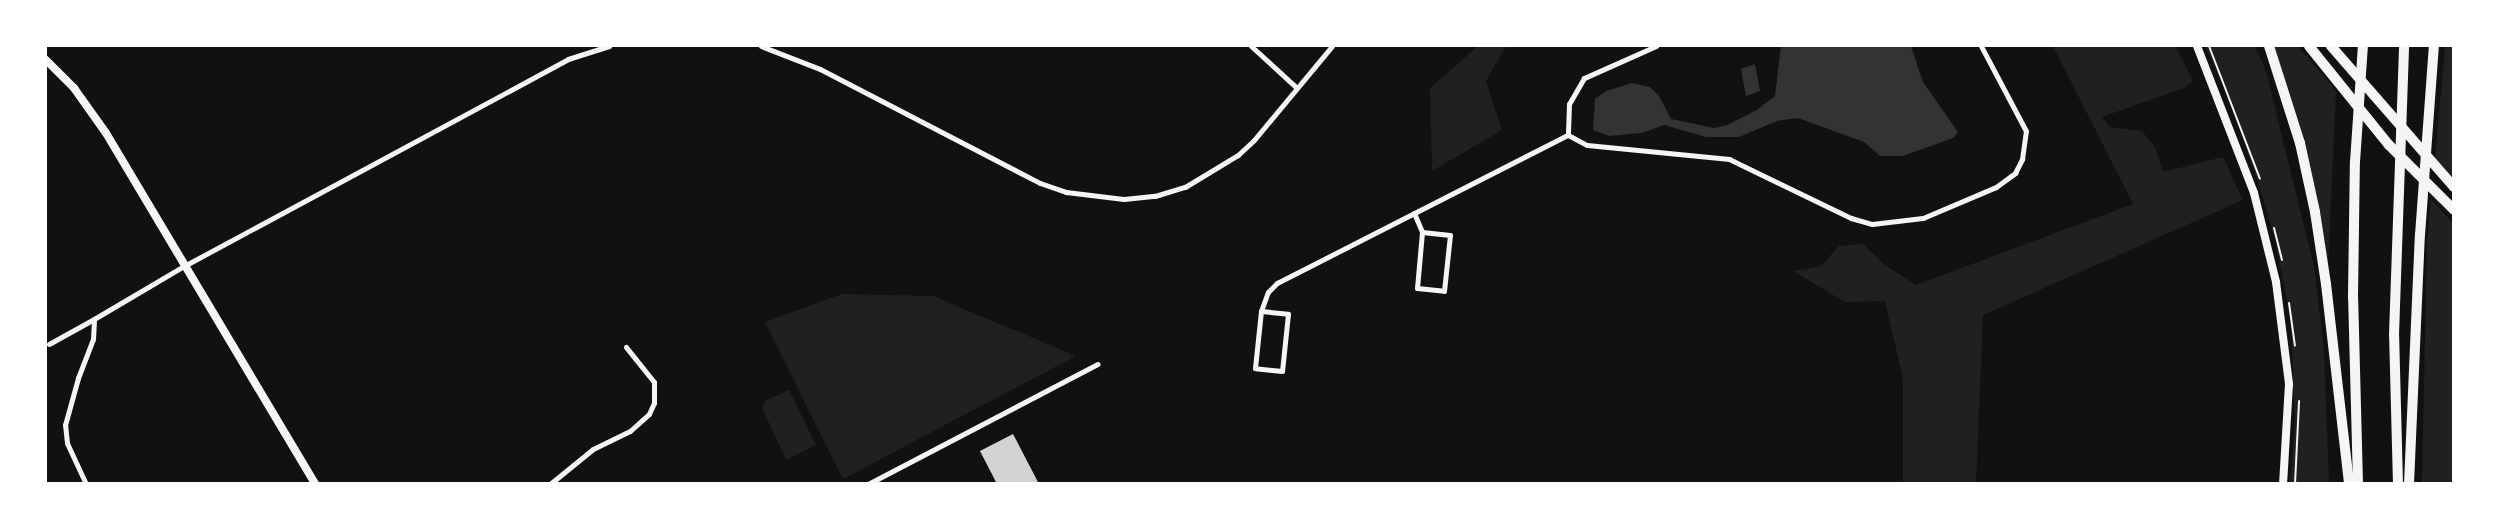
<!DOCTYPE html>
<html>
<head>
<meta charset="utf-8">
<style>
	body { margin:0 }
	#map { position:relative; width:2499px; height:529px; overflow:hidden; background:#111; font-family:"DM Sans",sans-serif }
	div>[style] { position:absolute }
	.green>* { inset:0; background:#202020 }
	.water>* { inset:0; background:#333 }
	.building>* { inset:0; background:#d3d3d3 }
	.path>* { height:2px; margin:-1px; padding:0 1px; transform-origin:1px; border-radius:1px; background:#f5f5f5 }
	.minor>* { height:5px; margin:-2.5px; padding:0 2.5px; transform-origin:2.5px; border-radius:2.5px; background:#f5f5f5 }
	.secondary>* { height:8px; margin:-4px; padding:0 4px; transform-origin:4px; border-radius:4px; background:#f5f5f5 }
	.motorway>* { height:10px; margin:-5px; padding:0 5px; transform-origin:5px; border-radius:5px; background:#f5f5f5 }
	span { translate:-50% -50%; white-space:nowrap; text-align:center; line-height:1.15; -webkit-text-stroke:5px #fff; paint-order:stroke }
	.frame { position:absolute; inset:0; border:47px solid #fff; pointer-events:none }
</style>
</head>
<body>
<div id="map">
	<div class="green">
		<i style="clip-path:polygon(1478px 46px,1506px 46px,1486px 81px,1502px 130px,1432px 171px,1430px 88px)"></i>
		<i style="clip-path:polygon(2053px 46px,2175px 46px,2193px 81px,2184px 88px,2102px 117px,2109px 127px,2142px 131px,2155px 147px,2163px 172px,2223px 157px,2243px 200px,1983px 315px,1976px 483px,1903px 483px,1903px 379px,1885px 301px,1845px 302px,1793px 271px,1821px 266px,1839px 246px,1863px 244px,1885px 265px,1916px 285px,2133px 204px)"></i>
		<i style="clip-path:polygon(2205px 46px,2255px 46px,2266px 71px,2314px 266px,2324px 351px,2329px 483px,2290px 483px,2295px 419px,2291px 321px,2275px 239px,2258px 182px,2227px 93px)"></i>
		<i style="clip-path:polygon(2273px 46px,2298px 46px,2336px 91px,2328px 267px,2310px 164px)"></i>
		<i style="clip-path:polygon(2445px 46px,2453px 46px,2453px 178px,2435px 159px)"></i>
		<i style="clip-path:polygon(2431px 199px,2453px 223px,2453px 483px,2422px 483px,2427px 244px)"></i>
		<i style="clip-path:polygon(842px 294px,933px 296px,1076px 356px,843px 479px,765px 322px)"></i>
		<i style="clip-path:polygon(789px 390px,816px 445px,786px 460px,762px 408px,765px 401px)"></i>
	</div>
	<div class="water">
		<i style="clip-path:polygon(1781px 46px,1911px 46px,1923px 82px,1958px 132px,1953px 138px,1903px 156px,1880px 156px,1864px 142px,1798px 118px,1777px 121px,1739px 137px,1706px 137px,1664px 125px,1642px 133px,1609px 136px,1593px 130px,1595px 99px,1606px 91px,1632px 83px,1650px 87px,1659px 96px,1671px 119px,1714px 128px,1727px 125px,1757px 110px,1775px 96px)"></i>
		<i style="clip-path:polygon(1755px 64px,1760px 91px,1746px 96px,1741px 69px)"></i>
	</div>
	<div class="building">
		<i style="clip-path:polygon(1013px 434px,1039px 484px,997px 484px,980px 451px)"></i>
	</div>
	<div class="path">
		<i style="left:2209px;top:46px;width:142px;rotate:69deg"></i>
		<i style="left:2274px;top:228px;width:33px;rotate:76deg"></i>
		<i style="left:2289px;top:303px;width:43px;rotate:82.1deg"></i>
		<i style="left:2295px;top:484px;width:83px;rotate:-87.2deg"></i>
	</div>
	<div class="minor">
		<i style="left:761px;top:46px;width:63px;rotate:21.3deg"></i>
		<i style="left:820px;top:69px;width:248px;rotate:27.4deg"></i>
		<i style="left:1040px;top:183px;width:28px;rotate:19deg"></i>
		<i style="left:1066px;top:192px;width:58px;rotate:6.9deg"></i>
		<i style="left:1124px;top:199px;width:31px;rotate:-6deg"></i>
		<i style="left:1155px;top:196px;width:31px;rotate:-17deg"></i>
		<i style="left:1185px;top:187px;width:62px;rotate:-31.1deg"></i>
		<i style="left:1238px;top:155px;width:22px;rotate:-43deg"></i>
		<i style="left:1254px;top:140px;width:122px;rotate:-50.3deg"></i>
		<i style="left:1251px;top:46px;width:62px;rotate:42.4deg"></i>
		<i style="left:1656px;top:46px;width:79px;rotate:156deg"></i>
		<i style="left:1584px;top:78px;width:30px;rotate:120deg"></i>
		<i style="left:1569px;top:104px;width:31px;rotate:92deg"></i>
		<i style="left:1568px;top:135px;width:21px;rotate:28deg"></i>
		<i style="left:1587px;top:145px;width:143px;rotate:5.6deg"></i>
		<i style="left:1729px;top:159px;width:136px;rotate:25.8deg"></i>
		<i style="left:1851px;top:218px;width:22px;rotate:16deg"></i>
		<i style="left:1872px;top:224px;width:51px;rotate:-6.7deg"></i>
		<i style="left:1923px;top:218px;width:79px;rotate:-23deg"></i>
		<i style="left:1996px;top:187px;width:24px;rotate:-36deg"></i>
		<i style="left:2015px;top:173px;width:16px;rotate:-63deg"></i>
		<i style="left:2022px;top:159px;width:28px;rotate:-82deg"></i>
		<i style="left:2026px;top:131px;width:96px;rotate:-117.9deg"></i>
		<i style="left:1414px;top:213px;width:21px;rotate:67deg"></i>
		<i style="left:1422px;top:232px;width:56px;rotate:95.1deg"></i>
		<i style="left:1417px;top:288px;width:27px;rotate:6deg"></i>
		<i style="left:1444px;top:291px;width:56px;rotate:-83.9deg"></i>
		<i style="left:1450px;top:235px;width:28px;rotate:-174deg"></i>
		<i style="left:1261px;top:311px;width:27px;rotate:6deg"></i>
		<i style="left:1288px;top:314px;width:57px;rotate:96deg"></i>
		<i style="left:1282px;top:371px;width:27px;rotate:-174deg"></i>
		<i style="left:1255px;top:368px;width:57px;rotate:-84deg"></i>
		<i style="left:1261px;top:311px;width:20px;rotate:-70deg"></i>
		<i style="left:1268px;top:292px;width:13px;rotate:-45deg"></i>
		<i style="left:1277px;top:283px;width:326px;rotate:-27deg"></i>
		<i style="left:49px;top:344px;width:51px;rotate:-29.1deg"></i>
		<i style="left:86px;top:484px;width:45px;rotate:-114.9deg"></i>
		<i style="left:67px;top:443px;width:18px;rotate:-96deg"></i>
		<i style="left:65px;top:425px;width:49px;rotate:-74.5deg"></i>
		<i style="left:78px;top:378px;width:42px;rotate:-69deg"></i>
		<i style="left:93px;top:339px;width:20px;rotate:-87deg"></i>
		<i style="left:94px;top:319px;width:104px;rotate:-30.5deg"></i>
		<i style="left:184px;top:266px;width:436px;rotate:-28.3deg"></i>
		<i style="left:568px;top:59px;width:43px;rotate:-17.6deg"></i>
		<i style="left:550px;top:484px;width:55px;rotate:-39.1deg"></i>
		<i style="left:593px;top:449px;width:41px;rotate:-25.9deg"></i>
		<i style="left:630px;top:431px;width:25px;rotate:-42deg"></i>
		<i style="left:649px;top:414px;width:12px;rotate:-66deg"></i>
		<i style="left:654px;top:403px;width:21px;rotate:-90deg"></i>
		<i style="left:654px;top:382px;width:45px;rotate:-128.7deg"></i>
		<i style="left:868px;top:484px;width:259px;rotate:-27.6deg"></i>
	</div>
	<div class="secondary">
		<i style="left:2197px;top:46px;width:158px;rotate:68.8deg"></i>
		<i style="left:2254px;top:193px;width:92px;rotate:76.1deg"></i>
		<i style="left:2276px;top:282px;width:103px;rotate:82.7deg"></i>
		<i style="left:2289px;top:384px;width:100px;rotate:93.4deg"></i>
		<i style="left:46px;top:60px;width:40px;rotate:45deg"></i>
		<i style="left:74px;top:88px;width:55px;rotate:54.6deg"></i>
		<i style="left:106px;top:133px;width:409px;rotate:59.2deg"></i>
	</div>
	<div class="motorway">
		<i style="left:2269px;top:46px;width:102px;rotate:72.3deg"></i>
		<i style="left:2300px;top:143px;width:71px;rotate:77.7deg"></i>
		<i style="left:2315px;top:212px;width:73px;rotate:81.3deg"></i>
		<i style="left:2326px;top:284px;width:201px;rotate:83.4deg"></i>
		<i style="left:2309px;top:46px;width:127px;rotate:51.1deg"></i>
		<i style="left:2389px;top:145px;width:92px;rotate:45deg"></i>
		<i style="left:2331px;top:46px;width:187px;rotate:48.9deg"></i>
		<i style="left:2358px;top:484px;width:187px;rotate:-91.5deg"></i>
		<i style="left:2353px;top:297px;width:135px;rotate:-89.2deg"></i>
		<i style="left:2355px;top:162px;width:116px;rotate:-86.1deg"></i>
		<i style="left:2398px;top:484px;width:149px;rotate:-91.5deg"></i>
		<i style="left:2394px;top:335px;width:289px;rotate:-88deg"></i>
		<i style="left:2409px;top:484px;width:249px;rotate:-87.5deg"></i>
		<i style="left:2420px;top:235px;width:190px;rotate:-85.8deg"></i>
	</div>
	<div class="frame"></div>
</div>
</body>
</html>
